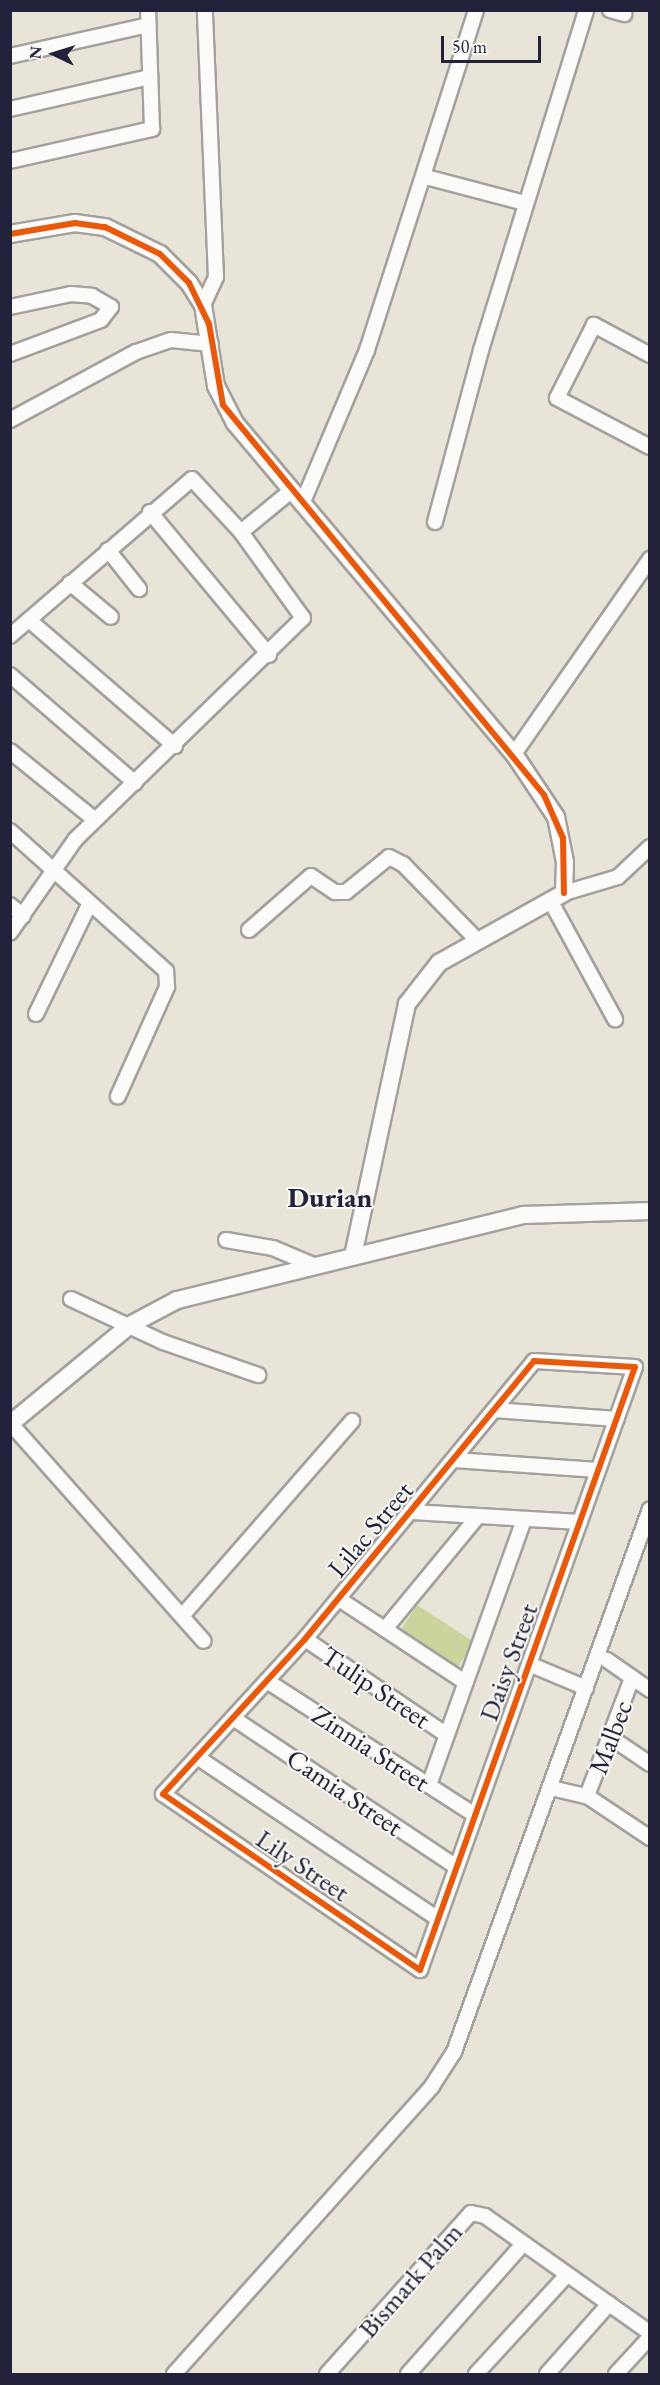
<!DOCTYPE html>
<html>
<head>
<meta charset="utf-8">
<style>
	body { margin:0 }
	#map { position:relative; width:660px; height:2385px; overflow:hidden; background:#e8e4d8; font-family:"EB Garamond",serif }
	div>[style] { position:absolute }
	.green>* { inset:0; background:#cad49c; transform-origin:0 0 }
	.stream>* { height:4px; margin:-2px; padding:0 2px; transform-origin:2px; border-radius:2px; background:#90c7e2 }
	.roads { filter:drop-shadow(2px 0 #a3a19d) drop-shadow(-2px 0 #a3a19d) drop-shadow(0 2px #a3a19d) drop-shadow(0 -2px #a3a19d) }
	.minor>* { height:14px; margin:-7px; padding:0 7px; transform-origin:7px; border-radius:7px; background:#fcfbf9 }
	.tertiary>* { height:16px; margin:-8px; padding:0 8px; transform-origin:8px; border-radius:8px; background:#fcfbf9 }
	.cycleway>* { height:6px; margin:-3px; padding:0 3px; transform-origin:3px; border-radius:3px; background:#e8590c }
	span { translate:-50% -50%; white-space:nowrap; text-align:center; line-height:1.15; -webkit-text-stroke:4.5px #f6f6f2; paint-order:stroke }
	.street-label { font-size:27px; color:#22223b }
	.neighbourhood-label { font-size:28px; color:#22223b; font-weight:700 }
	.frame { position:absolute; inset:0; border:12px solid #22223b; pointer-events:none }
	.north { position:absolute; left:24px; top:24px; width:60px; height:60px; -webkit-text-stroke:4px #f6f6f2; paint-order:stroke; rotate:274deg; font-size:16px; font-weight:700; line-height:24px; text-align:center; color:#22223b }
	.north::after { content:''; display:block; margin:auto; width:21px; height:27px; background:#22223b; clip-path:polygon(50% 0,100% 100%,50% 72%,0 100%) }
	.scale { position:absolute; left:441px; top:36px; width:100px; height:27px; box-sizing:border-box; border:3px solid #22223b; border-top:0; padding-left:8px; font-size:18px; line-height:21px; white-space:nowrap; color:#22223b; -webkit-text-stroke:4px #f6f6f2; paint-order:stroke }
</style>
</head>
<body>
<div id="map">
	<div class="green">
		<i style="left:417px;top:1605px;width:68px;height:31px;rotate:33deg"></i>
	</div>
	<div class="stream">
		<i style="left:10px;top:2374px;width:1px"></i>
	</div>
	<div class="roads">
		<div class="minor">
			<i style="left:610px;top:10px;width:15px;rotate:16deg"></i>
			<i style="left:10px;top:56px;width:142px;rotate:-12.6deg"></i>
			<i style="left:10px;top:109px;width:144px;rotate:-12.9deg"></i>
			<i style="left:10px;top:161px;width:146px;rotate:-12.7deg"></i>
			<i style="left:152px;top:129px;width:119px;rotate:-91.9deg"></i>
			<i style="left:426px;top:177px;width:102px;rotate:14.7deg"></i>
			<i style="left:203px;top:305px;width:31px;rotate:-65deg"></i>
			<i style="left:216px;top:277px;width:267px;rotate:-92.4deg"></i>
			<i style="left:10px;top:307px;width:62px;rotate:-12deg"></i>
			<i style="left:71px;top:294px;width:21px;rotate:5deg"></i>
			<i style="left:92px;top:296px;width:22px;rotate:30deg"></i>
			<i style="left:111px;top:307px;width:16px;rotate:128deg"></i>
			<i style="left:101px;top:320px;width:97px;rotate:159.5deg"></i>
			<i style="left:650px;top:355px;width:64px;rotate:-151.8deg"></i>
			<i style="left:594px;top:325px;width:82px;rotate:116.9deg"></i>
			<i style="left:557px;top:398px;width:105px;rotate:27.8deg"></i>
			<i style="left:10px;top:420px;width:143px;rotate:-28.4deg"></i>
			<i style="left:136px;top:352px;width:37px;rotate:-19deg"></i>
			<i style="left:171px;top:340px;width:40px;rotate:5.7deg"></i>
			<i style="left:302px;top:504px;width:167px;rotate:-67.1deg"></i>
			<i style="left:367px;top:350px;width:357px;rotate:-72.2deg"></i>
			<i style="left:150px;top:512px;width:186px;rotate:50.2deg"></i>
			<i style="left:435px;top:522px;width:178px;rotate:-75deg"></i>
			<i style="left:481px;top:350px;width:356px;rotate:-72.8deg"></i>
			<i style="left:241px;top:532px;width:65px;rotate:-39.4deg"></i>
			<i style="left:108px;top:550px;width:50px;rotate:51.5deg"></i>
			<i style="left:70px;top:583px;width:53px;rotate:39.7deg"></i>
			<i style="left:29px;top:620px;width:193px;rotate:40.8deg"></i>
			<i style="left:10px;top:636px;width:240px;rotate:-40.8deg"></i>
			<i style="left:192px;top:479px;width:72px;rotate:47.2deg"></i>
			<i style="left:241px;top:532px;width:106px;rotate:54.2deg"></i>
			<i style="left:303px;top:618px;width:318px;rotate:135.8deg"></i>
			<i style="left:75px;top:840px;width:113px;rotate:125deg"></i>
			<i style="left:10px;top:675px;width:165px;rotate:40.8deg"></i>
			<i style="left:10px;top:751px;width:108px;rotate:39deg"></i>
			<i style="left:514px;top:754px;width:238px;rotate:-55.1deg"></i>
			<i style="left:10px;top:831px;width:210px;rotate:41.9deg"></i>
			<i style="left:166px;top:971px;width:16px;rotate:86deg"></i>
			<i style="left:167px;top:987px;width:120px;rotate:114.2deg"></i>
			<i style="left:564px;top:893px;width:56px;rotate:-16.5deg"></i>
			<i style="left:618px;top:877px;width:44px;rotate:-43.2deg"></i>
			<i style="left:550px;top:900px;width:136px;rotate:61.4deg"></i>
			<i style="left:10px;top:905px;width:17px;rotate:40deg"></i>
			<i style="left:249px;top:930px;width:82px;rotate:-41.1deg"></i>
			<i style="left:311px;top:876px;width:29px;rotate:34deg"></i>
			<i style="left:335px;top:892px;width:11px"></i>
			<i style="left:346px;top:892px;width:55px;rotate:-39.1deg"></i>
			<i style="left:389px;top:857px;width:16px;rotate:27deg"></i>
			<i style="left:403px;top:864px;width:107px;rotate:45.8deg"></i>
			<i style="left:36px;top:1014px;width:123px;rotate:-64.1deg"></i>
			<i style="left:226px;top:1240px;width:48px;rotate:9.7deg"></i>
			<i style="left:273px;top:1248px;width:43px;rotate:23deg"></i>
			<i style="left:71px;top:1299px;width:102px;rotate:25.1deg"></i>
			<i style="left:163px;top:1342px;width:101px;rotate:19.2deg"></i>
			<i style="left:534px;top:1361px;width:101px;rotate:3.4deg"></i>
			<i style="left:635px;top:1367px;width:640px;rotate:109.62deg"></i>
			<i style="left:420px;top:1970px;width:311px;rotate:-145.6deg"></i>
			<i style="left:163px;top:1794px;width:210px;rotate:-47.5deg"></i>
			<i style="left:305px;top:1639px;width:360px;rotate:-50.5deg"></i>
			<i style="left:494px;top:1410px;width:123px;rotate:4.2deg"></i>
			<i style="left:11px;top:1424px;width:290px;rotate:48.4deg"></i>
			<i style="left:454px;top:1460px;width:144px;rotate:4deg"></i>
			<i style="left:412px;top:1512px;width:168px;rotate:3.4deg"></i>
			<i style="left:339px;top:1599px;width:151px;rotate:33.4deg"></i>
			<i style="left:182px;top:1616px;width:259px;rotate:-48.9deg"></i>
			<i style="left:385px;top:1629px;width:146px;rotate:-50.5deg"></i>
			<i style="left:305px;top:1639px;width:171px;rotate:34.1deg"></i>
			<i style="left:607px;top:1660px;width:52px;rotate:34.9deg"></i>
			<i style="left:529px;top:1664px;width:62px;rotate:22.8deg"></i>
			<i style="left:267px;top:1681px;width:247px;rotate:32.8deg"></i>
			<i style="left:233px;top:1718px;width:268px;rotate:33.7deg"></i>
			<i style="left:610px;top:1737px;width:48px;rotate:34deg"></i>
			<i style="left:197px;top:1757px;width:290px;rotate:33.9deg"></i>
			<i style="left:429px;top:1785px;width:282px;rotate:-70.3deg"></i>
			<i style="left:551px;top:1788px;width:37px;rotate:13deg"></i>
			<i style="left:587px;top:1796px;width:76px;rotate:33.7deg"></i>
			<i style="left:587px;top:1796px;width:126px;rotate:-69.1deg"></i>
			<i style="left:174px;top:2374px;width:387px;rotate:-48.1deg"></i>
			<i style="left:432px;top:2086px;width:40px;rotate:-57.1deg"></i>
			<i style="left:454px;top:2052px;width:577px;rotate:-70.15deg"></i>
			<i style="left:327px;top:2374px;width:216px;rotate:-48.2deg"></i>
			<i style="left:471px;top:2213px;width:14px;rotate:12deg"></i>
			<i style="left:485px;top:2216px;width:202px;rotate:35.3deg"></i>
			<i style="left:408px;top:2374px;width:174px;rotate:-48.5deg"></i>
			<i style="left:476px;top:2374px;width:133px;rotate:-47.4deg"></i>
			<i style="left:547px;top:2374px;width:94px;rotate:-48.5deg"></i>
			<i style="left:616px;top:2374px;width:50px;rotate:-47.4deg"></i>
		</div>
		<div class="tertiary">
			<i style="left:10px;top:234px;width:66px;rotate:-9.6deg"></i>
			<i style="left:75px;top:223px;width:30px;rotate:8deg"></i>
			<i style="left:105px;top:227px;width:61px;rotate:26.1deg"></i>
			<i style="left:160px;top:254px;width:41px;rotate:45deg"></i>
			<i style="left:189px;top:283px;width:26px;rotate:58deg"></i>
			<i style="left:203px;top:305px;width:82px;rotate:80.9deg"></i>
			<i style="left:216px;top:386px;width:42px;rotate:62.8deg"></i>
			<i style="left:235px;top:423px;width:433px;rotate:49.9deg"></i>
			<i style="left:514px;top:754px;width:76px;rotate:56.3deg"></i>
			<i style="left:556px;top:817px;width:46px;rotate:78.7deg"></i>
			<i style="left:565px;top:862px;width:31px;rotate:92deg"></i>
			<i style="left:564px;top:893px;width:143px;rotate:150.8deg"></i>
			<i style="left:439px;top:963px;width:52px;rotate:128deg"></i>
			<i style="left:407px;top:1004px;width:257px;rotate:102.1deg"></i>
			<i style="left:10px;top:1424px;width:156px;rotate:-39.5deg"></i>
			<i style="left:130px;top:1325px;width:53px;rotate:-28deg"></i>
			<i style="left:177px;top:1300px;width:356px;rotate:-13.8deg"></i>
			<i style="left:523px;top:1215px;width:127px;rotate:-1.8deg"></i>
		</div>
	</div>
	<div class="cycleway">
		<i style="left:10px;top:234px;width:66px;rotate:-9.6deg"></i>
		<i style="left:75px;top:223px;width:30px;rotate:8deg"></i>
		<i style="left:105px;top:227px;width:61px;rotate:26.1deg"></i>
		<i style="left:160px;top:254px;width:41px;rotate:45deg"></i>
		<i style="left:189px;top:283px;width:46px;rotate:64deg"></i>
		<i style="left:209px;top:324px;width:82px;rotate:80.2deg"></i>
		<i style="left:223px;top:405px;width:505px;rotate:50.54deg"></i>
		<i style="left:544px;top:795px;width:47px;rotate:66.2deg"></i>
		<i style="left:563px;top:838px;width:55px;rotate:89deg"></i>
		<i style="left:534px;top:1361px;width:101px;rotate:3.4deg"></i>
		<i style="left:635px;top:1367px;width:640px;rotate:109.62deg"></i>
		<i style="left:420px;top:1970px;width:311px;rotate:-145.6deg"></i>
		<i style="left:163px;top:1794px;width:210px;rotate:-47.5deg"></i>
		<i style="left:305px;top:1639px;width:360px;rotate:-50.5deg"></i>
	</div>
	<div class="street-label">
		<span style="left:370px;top:1529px;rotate:-50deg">Lilac Street</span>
		<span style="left:508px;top:1662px;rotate:-70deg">Daisy Street</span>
		<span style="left:376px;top:1687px;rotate:34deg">Tulip Street</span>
		<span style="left:610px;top:1737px;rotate:-69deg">Malbec</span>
		<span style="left:371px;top:1748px;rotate:33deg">Zinnia Street</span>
		<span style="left:345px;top:1792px;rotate:34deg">Camia Street</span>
		<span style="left:303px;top:1865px;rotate:34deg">Lily Street</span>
		<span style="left:410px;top:2280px;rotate:-49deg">Bismark Palm</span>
	</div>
	<div class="neighbourhood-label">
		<span style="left:330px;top:1197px">Durian</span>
	</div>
	<div class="frame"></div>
	<div class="north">N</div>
	<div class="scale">50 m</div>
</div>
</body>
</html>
